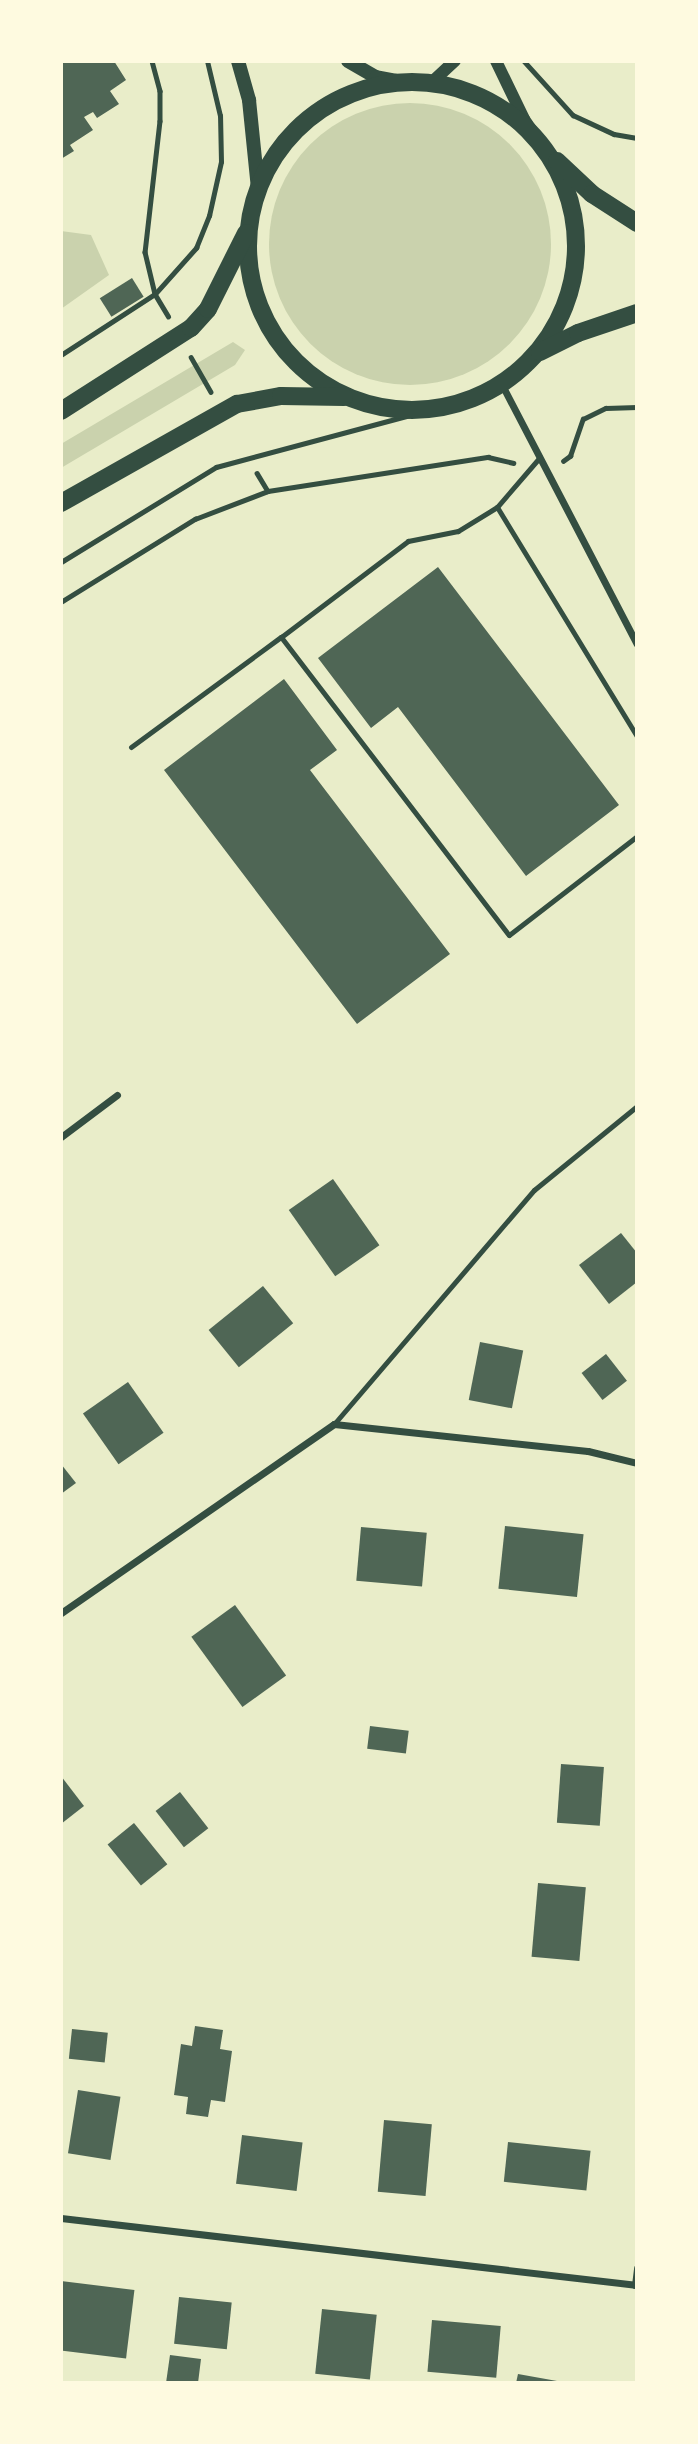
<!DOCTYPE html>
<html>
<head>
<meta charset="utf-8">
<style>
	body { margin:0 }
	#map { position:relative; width:698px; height:2444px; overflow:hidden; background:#e9edc9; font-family:"Sofia Sans Condensed",sans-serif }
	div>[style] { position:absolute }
	.green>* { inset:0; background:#cad2ad }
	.round { border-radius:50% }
	.building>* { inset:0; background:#4f6655; transform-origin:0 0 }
	.path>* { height:4.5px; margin:-2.25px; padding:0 2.25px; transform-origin:2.25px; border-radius:2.25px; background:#344e41 }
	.service>* { height:5px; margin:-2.5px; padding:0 2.5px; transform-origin:2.5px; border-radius:2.5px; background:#344e41 }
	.minor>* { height:7px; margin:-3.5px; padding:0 3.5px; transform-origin:3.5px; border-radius:3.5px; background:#344e41 }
	.tertiary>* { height:12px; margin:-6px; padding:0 6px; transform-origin:6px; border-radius:6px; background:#344e41 }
	.secondary>* { height:14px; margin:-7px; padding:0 7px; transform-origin:7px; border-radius:7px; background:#344e41 }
	.primary>* { height:18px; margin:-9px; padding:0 9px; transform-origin:9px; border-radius:9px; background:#344e41 }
	.primary>.ring { margin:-9px; padding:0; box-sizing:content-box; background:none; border:18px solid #344e41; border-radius:50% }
	span { translate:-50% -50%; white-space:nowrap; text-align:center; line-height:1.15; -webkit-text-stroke:7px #fefae0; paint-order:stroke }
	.frame { position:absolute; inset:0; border:63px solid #fefae0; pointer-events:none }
</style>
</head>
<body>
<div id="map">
	<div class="green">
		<i class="round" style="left:269px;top:103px;width:282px;height:282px"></i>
		<i style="clip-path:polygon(61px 231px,91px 235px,109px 275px,61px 309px)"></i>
		<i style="clip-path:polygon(233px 342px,245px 350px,235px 365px,61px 468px,61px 444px)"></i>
	</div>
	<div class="building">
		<i style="clip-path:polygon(61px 61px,114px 61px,126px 80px,110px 91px,119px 104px,97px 118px,93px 112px,84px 117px,93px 130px,70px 145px,74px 151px,61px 159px)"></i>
		<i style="left:132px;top:278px;width:22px;height:38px;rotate:58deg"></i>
		<i style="clip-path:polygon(438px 567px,619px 805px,526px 876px,398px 707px,371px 728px,318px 658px)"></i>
		<i style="clip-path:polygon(284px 679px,337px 750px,310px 770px,450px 954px,357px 1024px,164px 770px)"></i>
		<i style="left:333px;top:1179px;width:81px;height:54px;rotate:55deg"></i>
		<i style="clip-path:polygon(621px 1233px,637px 1253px,637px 1282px,609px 1304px,579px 1265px)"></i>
		<i style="left:263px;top:1286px;width:48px;height:70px;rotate:51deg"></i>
		<i style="left:480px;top:1342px;width:44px;height:59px;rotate:11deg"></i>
		<i style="left:606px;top:1354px;width:34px;height:31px;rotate:52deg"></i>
		<i style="left:128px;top:1382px;width:62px;height:55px;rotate:55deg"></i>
		<i style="clip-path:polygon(61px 1464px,76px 1483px,61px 1494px)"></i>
		<i style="left:505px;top:1526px;width:79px;height:63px;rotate:6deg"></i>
		<i style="left:361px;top:1527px;width:66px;height:54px;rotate:5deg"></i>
		<i style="left:235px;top:1605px;width:87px;height:54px;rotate:54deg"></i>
		<i style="left:370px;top:1726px;width:39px;height:23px;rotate:7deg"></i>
		<i style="left:561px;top:1764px;width:43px;height:59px;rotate:4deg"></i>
		<i style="clip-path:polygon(61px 1776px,84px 1806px,61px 1824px)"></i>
		<i style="left:180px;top:1792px;width:46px;height:31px;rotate:52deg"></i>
		<i style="left:134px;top:1823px;width:53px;height:34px;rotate:51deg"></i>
		<i style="left:538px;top:1883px;width:48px;height:74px;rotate:5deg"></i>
		<i style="clip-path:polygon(195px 2026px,223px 2030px,220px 2049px,232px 2051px,225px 2102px,211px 2100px,208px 2117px,186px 2114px,188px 2097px,174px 2095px,181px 2044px,192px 2046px)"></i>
		<i style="left:72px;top:2029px;width:36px;height:30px;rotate:6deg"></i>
		<i style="left:78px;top:2090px;width:43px;height:64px;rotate:9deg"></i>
		<i style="left:384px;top:2120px;width:48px;height:72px;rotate:5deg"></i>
		<i style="left:242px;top:2135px;width:61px;height:49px;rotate:7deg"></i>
		<i style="left:508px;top:2142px;width:83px;height:40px;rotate:6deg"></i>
		<i style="left:61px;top:2281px;width:74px;height:69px;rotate:7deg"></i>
		<i style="left:179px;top:2297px;width:53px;height:47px;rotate:6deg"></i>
		<i style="left:322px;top:2309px;width:55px;height:65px;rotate:6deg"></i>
		<i style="left:432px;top:2320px;width:69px;height:52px;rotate:5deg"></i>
		<i style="clip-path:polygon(170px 2355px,201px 2359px,198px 2383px,166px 2383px)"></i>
		<i style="clip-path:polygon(518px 2374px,557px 2381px,557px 2383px,516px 2383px)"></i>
	</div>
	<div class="path">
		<i style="left:152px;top:61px;width:31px;rotate:75deg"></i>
		<i style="left:160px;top:91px;width:30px;rotate:90deg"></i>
		<i style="left:160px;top:121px;width:132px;rotate:96.5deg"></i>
		<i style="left:145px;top:252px;width:43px;rotate:76.6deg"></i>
		<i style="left:155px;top:294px;width:26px;rotate:59deg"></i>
		<i style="left:524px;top:61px;width:73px;rotate:47.8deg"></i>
		<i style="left:573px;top:115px;width:45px;rotate:24.9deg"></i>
		<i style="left:614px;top:134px;width:23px;rotate:10deg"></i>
		<i style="left:61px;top:355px;width:112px;rotate:-33deg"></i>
		<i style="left:155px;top:294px;width:62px;rotate:-48.3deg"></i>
		<i style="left:196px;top:248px;width:35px;rotate:-68deg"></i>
		<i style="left:209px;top:216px;width:55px;rotate:-77.5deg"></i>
		<i style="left:221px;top:162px;width:46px;rotate:-91.2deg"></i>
		<i style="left:220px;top:116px;width:57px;rotate:-103.3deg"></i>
		<i style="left:191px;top:357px;width:40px;rotate:60.3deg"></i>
		<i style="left:563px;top:461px;width:9px;rotate:-36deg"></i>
		<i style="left:570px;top:456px;width:39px;rotate:-71deg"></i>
		<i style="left:583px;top:419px;width:25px;rotate:-26deg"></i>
		<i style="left:606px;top:408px;width:31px;rotate:-2deg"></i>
		<i style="left:257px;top:473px;width:21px;rotate:59deg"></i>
		<i style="left:61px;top:602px;width:158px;rotate:-31.8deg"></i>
		<i style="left:195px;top:519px;width:78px;rotate:-21deg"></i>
		<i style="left:268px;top:491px;width:223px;rotate:-8.8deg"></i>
		<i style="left:488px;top:457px;width:26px;rotate:13deg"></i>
	</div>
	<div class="service">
		<i style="left:540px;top:457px;width:66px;rotate:130.7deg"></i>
		<i style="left:497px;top:507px;width:46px;rotate:148.4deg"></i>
		<i style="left:458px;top:531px;width:51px;rotate:168.7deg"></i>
		<i style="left:408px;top:541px;width:159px;rotate:142.9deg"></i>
		<i style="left:281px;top:637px;width:375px;rotate:52.6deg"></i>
		<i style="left:509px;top:935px;width:162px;rotate:-37.7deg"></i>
		<i style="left:497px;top:507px;width:268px;rotate:58.6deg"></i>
		<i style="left:61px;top:562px;width:182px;rotate:-31.5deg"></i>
		<i style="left:216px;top:467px;width:228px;rotate:-15deg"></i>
		<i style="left:131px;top:747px;width:186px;rotate:-36.3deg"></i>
		<i style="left:334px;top:1424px;width:308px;rotate:-49.5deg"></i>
		<i style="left:534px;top:1190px;width:133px;rotate:-39.2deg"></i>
	</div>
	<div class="minor">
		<i style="left:501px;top:383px;width:294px;rotate:62.5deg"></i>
		<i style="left:61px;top:1137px;width:70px;rotate:-36.9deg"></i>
		<i style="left:61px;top:1613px;width:332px;rotate:-34.7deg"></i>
		<i style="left:334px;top:1424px;width:255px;rotate:6.1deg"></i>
		<i style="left:588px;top:1451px;width:50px;rotate:13.8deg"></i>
		<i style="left:61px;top:2218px;width:580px;rotate:6.63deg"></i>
		<i style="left:635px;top:2285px;width:17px;rotate:-83deg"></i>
	</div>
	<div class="tertiary">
		<i style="left:496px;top:61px;width:64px;rotate:64.2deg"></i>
		<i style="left:524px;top:119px;width:37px;rotate:56deg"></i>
		<i style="left:431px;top:83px;width:33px;rotate:-43deg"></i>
	</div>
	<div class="secondary">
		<i style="left:238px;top:61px;width:41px;rotate:74.2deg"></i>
		<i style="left:249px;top:100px;width:89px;rotate:84.2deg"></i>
		<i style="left:348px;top:61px;width:32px;rotate:30deg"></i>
		<i style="left:376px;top:77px;width:26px;rotate:11deg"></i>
	</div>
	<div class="primary">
		<i class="ring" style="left:248px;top:82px;width:310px;height:310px"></i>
		<i style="left:557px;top:161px;width:48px;rotate:43.3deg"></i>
		<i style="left:592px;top:194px;width:54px;rotate:32.8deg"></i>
		<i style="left:540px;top:352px;width:42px;rotate:-26.6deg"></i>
		<i style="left:578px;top:333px;width:62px;rotate:-18.7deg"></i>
		<i style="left:61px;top:411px;width:154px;rotate:-32.6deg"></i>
		<i style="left:191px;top:328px;width:25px;rotate:-48deg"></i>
		<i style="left:208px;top:309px;width:85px;rotate:-63.4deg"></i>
		<i style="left:61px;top:503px;width:202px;rotate:-29.4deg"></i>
		<i style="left:237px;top:404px;width:45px;rotate:-10.3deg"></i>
		<i style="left:281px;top:396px;width:63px;rotate:0.9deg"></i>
	</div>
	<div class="frame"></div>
</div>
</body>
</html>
